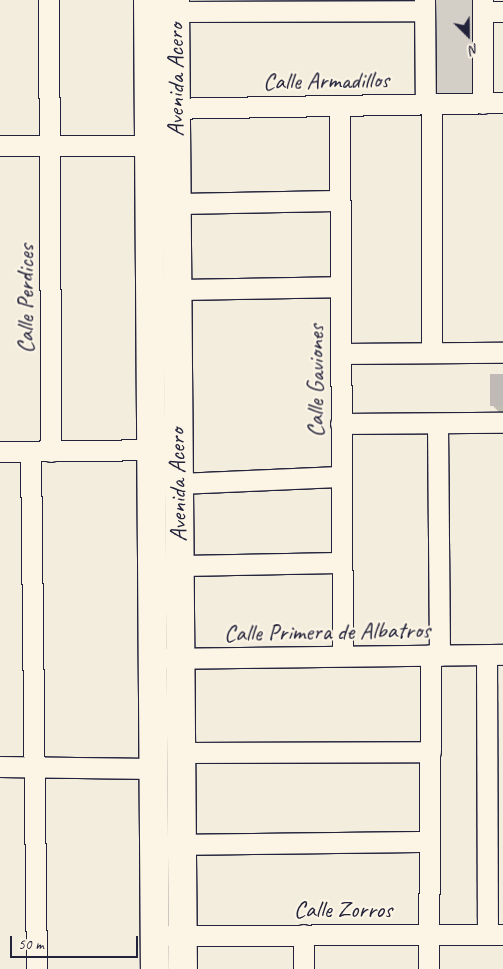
<!DOCTYPE html>
<html>
<head>
<meta charset="utf-8">
<style>
	body { margin:0 }
	#map { position:relative; width:503px; height:969px; overflow:hidden; background:#f3edde; font-family:Caveat,sans-serif }
	div>[style] { position:absolute }
	.green>* { inset:0; background:#d4cfc6; transform-origin:0 0 }
	.shadow>* { inset:0; background:#0003 }
	.building>* { inset:0; background:#bfbab6; transform-origin:0 0 }
	.roads { filter:drop-shadow(1px 0 #22223b) drop-shadow(-1px 0 #22223b) drop-shadow(0 1px #22223b) drop-shadow(0 -1px #22223b) }
	.street>* { height:20px; margin:-10px; padding:0 10px; transform-origin:10px; border-radius:10px; background:#fcf5e5 }
	.secondary>* { height:28px; margin:-14px; padding:0 14px; transform-origin:14px; border-radius:14px; background:#fcf5e5 }
	span { translate:-50% -50%; white-space:nowrap; text-align:center; line-height:1.15; -webkit-text-stroke:4.5px #fcf5e5; paint-order:stroke }
	.street-label { font-size:24px; color:#22223b }
	.north { position:absolute; left:443px; top:10px; width:50px; height:50px; -webkit-text-stroke:4px #fcf5e5; paint-order:stroke; rotate:157deg; font-size:14px; font-weight:700; line-height:20px; text-align:center; color:#22223b }
	.north::after { content:''; display:block; margin:auto; width:18px; height:22px; background:#22223b; clip-path:polygon(50% 0,100% 100%,50% 72%,0 100%) }
	.scale { position:absolute; left:10px; top:936px; width:128px; height:22px; box-sizing:border-box; border:2px solid #22223b; border-top:0; padding-left:6px; font-size:15px; line-height:18px; white-space:nowrap; color:#22223b; -webkit-text-stroke:4px #fcf5e5; paint-order:stroke }
</style>
</head>
<body>
<div id="map">
	<div class="green">
		<i style="left:434px;top:0;width:43px;height:96px"></i>
	</div>
	<div class="shadow">
		<i style="clip-path:polygon(503px 375px,503px 412px,499px 412px,492px 405px)"></i>
	</div>
	<div class="building">
		<i style="left:490px;top:374px;width:13px;height:32px"></i>
	</div>
	<div class="roads">
		<div class="street">
			<i style="left:49px;top:0;width:452px;rotate:89.7deg"></i>
			<i style="left:425px;top:0;width:105px;rotate:89.5deg"></i>
			<i style="left:175px;top:12px;width:250px;rotate:-0.2deg"></i>
			<i style="left:483px;top:12px;width:20px"></i>
			<i style="left:483px;top:104px;width:104px;rotate:-90deg"></i>
			<i style="left:432px;top:105px;width:247px;rotate:90deg"></i>
			<i style="left:340px;top:106px;width:550px;rotate:89.69deg"></i>
			<i style="left:163px;top:109px;width:340px;rotate:-1deg"></i>
			<i style="left:0;top:146px;width:162px"></i>
			<i style="left:176px;top:204px;width:163px;rotate:-1.1deg"></i>
			<i style="left:176px;top:290px;width:165px;rotate:-1deg"></i>
			<i style="left:341px;top:354px;width:162px;rotate:-0.4deg"></i>
			<i style="left:341px;top:424px;width:162px;rotate:-0.4deg"></i>
			<i style="left:438px;top:424px;width:232px;rotate:89.5deg"></i>
			<i style="left:0;top:452px;width:165px;rotate:-0.7deg"></i>
			<i style="left:31px;top:452px;width:517px;rotate:89.34deg"></i>
			<i style="left:178px;top:484px;width:163px;rotate:-2.5deg"></i>
			<i style="left:180px;top:566px;width:162px;rotate:-1.1deg"></i>
			<i style="left:487px;top:656px;width:279px;rotate:89.8deg"></i>
			<i style="left:168px;top:659px;width:335px;rotate:-0.7deg"></i>
			<i style="left:182px;top:753px;width:249px;rotate:-0.2deg"></i>
			<i style="left:0;top:767px;width:154px;rotate:0.7deg"></i>
			<i style="left:180px;top:845px;width:250px;rotate:-0.7deg"></i>
			<i style="left:304px;top:935px;width:34px;rotate:90deg"></i>
			<i style="left:170px;top:936px;width:333px;rotate:-0.2deg"></i>
			<i style="left:429px;top:969px;width:314px;rotate:-89.6deg"></i>
		</div>
		<div class="secondary">
			<i style="left:148px;top:0;width:969px;rotate:89.59deg"></i>
			<i style="left:175px;top:0;width:969px;rotate:89.53deg"></i>
		</div>
	</div>
	<div class="street-label">
		<span style="left:176px;top:80px;rotate:-90deg">Avenida Acero</span>
		<span style="left:326px;top:81px;rotate:-1deg">Calle Armadillos</span>
		<span style="left:26px;top:299px;rotate:-90deg">Calle Perdices</span>
		<span style="left:316px;top:381px;rotate:-90deg">Calle Gaviones</span>
		<span style="left:178px;top:485px;rotate:-91deg">Avenida Acero</span>
		<span style="left:327px;top:632px;rotate:-1deg">Calle Primera de Albatros</span>
		<span style="left:343px;top:910px">Calle Zorros</span>
	</div>
	<div class="north">N</div>
	<div class="scale">50 m</div>
</div>
</body>
</html>
